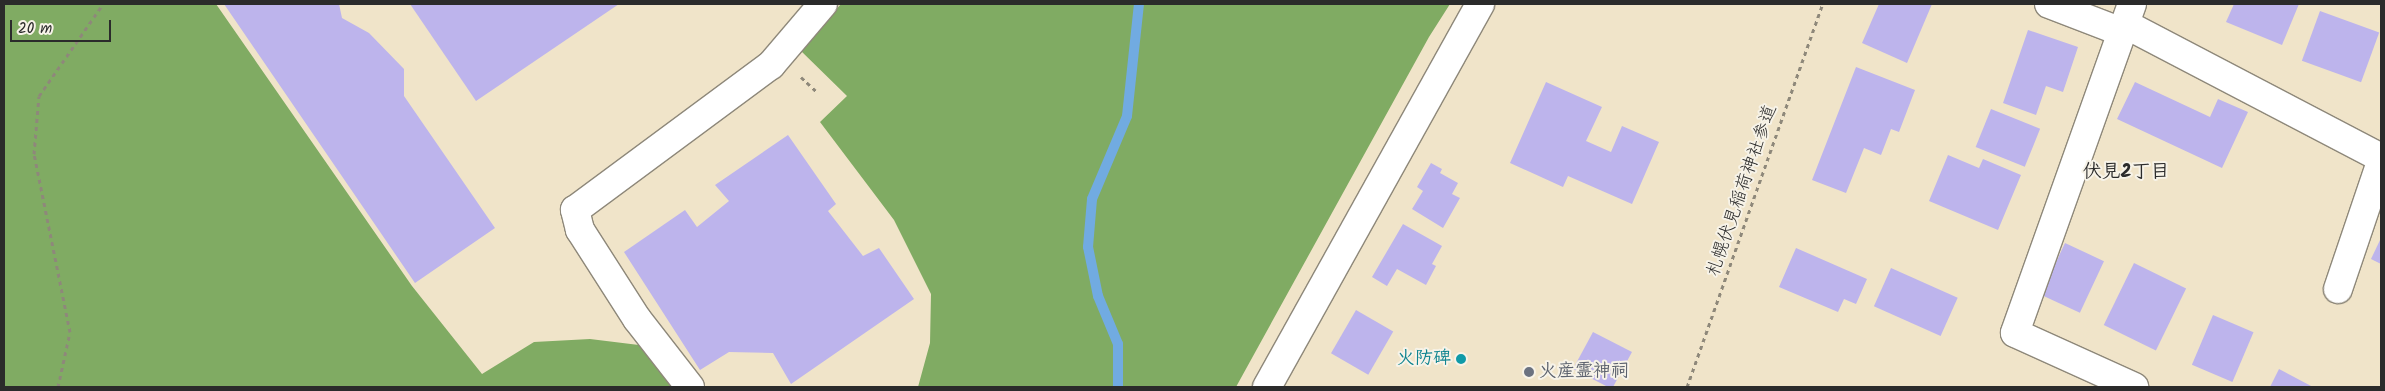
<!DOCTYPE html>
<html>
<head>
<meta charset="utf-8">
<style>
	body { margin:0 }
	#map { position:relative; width:2385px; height:391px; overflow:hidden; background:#f0e4c9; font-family:Kalam,"Klee One",sans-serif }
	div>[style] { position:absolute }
	.forest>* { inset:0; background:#80ab63 }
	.stream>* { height:10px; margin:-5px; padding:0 5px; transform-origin:5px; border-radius:5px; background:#71abe1 }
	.building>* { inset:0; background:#bdb4ec; transform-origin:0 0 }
	.path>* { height:3px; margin-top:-1.5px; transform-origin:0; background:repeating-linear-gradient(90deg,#8e887a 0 4px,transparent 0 8px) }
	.roads { filter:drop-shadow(1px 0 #8e887a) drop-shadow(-1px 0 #8e887a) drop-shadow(0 1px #8e887a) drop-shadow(0 -1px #8e887a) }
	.minor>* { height:28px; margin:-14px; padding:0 14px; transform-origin:14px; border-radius:14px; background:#fff }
	.dots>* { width:14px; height:14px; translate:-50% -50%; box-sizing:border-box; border:2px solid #f7f3e8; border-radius:50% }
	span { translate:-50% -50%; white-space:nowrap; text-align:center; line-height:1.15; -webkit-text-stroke:4px #f7f3e8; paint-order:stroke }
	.street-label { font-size:18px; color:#2b2b2b }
	.culture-label { font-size:18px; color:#0d838f; font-weight:700 }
	.right { translate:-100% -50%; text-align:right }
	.worship-label { font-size:18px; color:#5b616d; font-weight:700 }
	.left { translate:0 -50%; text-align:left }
	.neighbourhood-label { font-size:19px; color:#2b2b2b; font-weight:700 }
	.frame { position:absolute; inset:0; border:5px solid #2b2b2b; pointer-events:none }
	.scale { position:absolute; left:10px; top:20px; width:101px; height:22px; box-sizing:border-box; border:2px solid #2b2b2b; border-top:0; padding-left:6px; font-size:15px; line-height:18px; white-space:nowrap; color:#2b2b2b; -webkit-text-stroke:4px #f7f3e8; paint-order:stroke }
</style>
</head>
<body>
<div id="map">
	<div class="forest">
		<i style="clip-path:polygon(4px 4px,216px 4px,412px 286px,482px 374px,534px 342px,590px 339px,647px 346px,678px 387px,4px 387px)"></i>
		<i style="clip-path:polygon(841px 4px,1450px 4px,1429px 37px,1236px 387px,918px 387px,930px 343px,931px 294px,894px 220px,820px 122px,847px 96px,800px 50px)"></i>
	</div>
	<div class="stream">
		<i style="left:1118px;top:387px;width:43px;rotate:-90deg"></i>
		<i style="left:1118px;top:344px;width:52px;rotate:-112.6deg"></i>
		<i style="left:1098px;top:296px;width:50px;rotate:-101.5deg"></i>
		<i style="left:1088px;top:247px;width:48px;rotate:-85.2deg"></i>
		<i style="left:1092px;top:199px;width:90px;rotate:-67.1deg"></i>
		<i style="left:1127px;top:116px;width:113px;rotate:-83.9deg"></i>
	</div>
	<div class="building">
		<i style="clip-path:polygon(224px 4px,339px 4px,342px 18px,369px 33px,404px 69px,404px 96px,495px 228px,415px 283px)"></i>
		<i style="clip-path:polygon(410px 4px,619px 4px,476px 101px)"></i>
		<i style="clip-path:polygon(1879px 4px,1932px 4px,1907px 63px,1862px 43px)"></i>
		<i style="clip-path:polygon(2234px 4px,2299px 4px,2282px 45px,2226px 22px)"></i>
		<i style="left:2320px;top:11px;width:63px;height:53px;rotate:20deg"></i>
		<i style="clip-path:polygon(2028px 30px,2078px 47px,2063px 92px,2046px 86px,2036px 115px,2003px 103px)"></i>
		<i style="clip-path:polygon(1856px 67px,1915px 90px,1899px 132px,1891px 129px,1881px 155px,1864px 148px,1846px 193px,1812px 180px)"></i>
		<i style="clip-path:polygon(1546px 82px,1602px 107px,1586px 141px,1611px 152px,1622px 126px,1659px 142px,1632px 204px,1568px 176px,1563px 187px,1510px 163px)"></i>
		<i style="clip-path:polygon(2135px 82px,2210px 117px,2218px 99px,2248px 112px,2222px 168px,2117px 119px)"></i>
		<i style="left:1991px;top:109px;width:53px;height:41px;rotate:22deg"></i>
		<i style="clip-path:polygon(788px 135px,836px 204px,828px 211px,863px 256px,879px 248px,914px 299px,791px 384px,773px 353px,729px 352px,700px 370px,624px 252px,685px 210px,697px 227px,729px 201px,715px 185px)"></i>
		<i style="clip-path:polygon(1948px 155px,1979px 168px,1983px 159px,2021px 175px,1998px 230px,1929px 201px)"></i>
		<i style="clip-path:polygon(1431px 163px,1442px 169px,1440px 173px,1458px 183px,1452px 194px,1460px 198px,1443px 228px,1412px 209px,1423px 191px,1417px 187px)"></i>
		<i style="clip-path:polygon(1403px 224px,1442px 246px,1432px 264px,1436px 266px,1426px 285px,1397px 269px,1387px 286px,1372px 277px)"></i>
		<i style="clip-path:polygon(2381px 238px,2381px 264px,2371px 259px)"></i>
		<i style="left:2065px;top:243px;width:43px;height:57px;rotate:25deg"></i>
		<i style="clip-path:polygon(1796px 248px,1867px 279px,1856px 304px,1844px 299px,1838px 312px,1779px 287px)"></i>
		<i style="left:2134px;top:263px;width:58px;height:69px;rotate:26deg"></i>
		<i style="left:1891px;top:268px;width:73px;height:42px;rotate:24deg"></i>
		<i style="left:1356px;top:310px;width:43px;height:50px;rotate:30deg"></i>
		<i style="left:2213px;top:315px;width:44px;height:54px;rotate:23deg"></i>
		<i style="clip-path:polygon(1593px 332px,1632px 352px,1613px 387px,1608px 387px,1573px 369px)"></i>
		<i style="clip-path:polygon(2279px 369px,2313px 387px,2270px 387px)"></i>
	</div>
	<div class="path">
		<i style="left:801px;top:77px;width:21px;rotate:43deg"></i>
		<i style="left:58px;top:387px;width:56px;rotate:-77.7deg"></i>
		<i style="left:70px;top:332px;width:182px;rotate:-101.4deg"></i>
		<i style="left:34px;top:154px;width:58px;rotate:-85.1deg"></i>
		<i style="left:39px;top:96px;width:112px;rotate:-55.2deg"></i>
		<i style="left:1687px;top:387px;width:406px;rotate:-70.5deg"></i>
	</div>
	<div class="roads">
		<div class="minor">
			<i style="left:2049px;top:4px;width:78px;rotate:21deg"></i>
			<i style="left:2132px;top:4px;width:349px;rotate:109.6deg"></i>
			<i style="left:2015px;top:333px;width:131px;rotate:24.4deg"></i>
			<i style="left:2125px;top:24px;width:289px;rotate:27.6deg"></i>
			<i style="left:2338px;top:289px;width:134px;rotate:-71.3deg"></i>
			<i style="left:690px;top:387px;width:86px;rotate:-127.9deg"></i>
			<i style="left:637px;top:319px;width:106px;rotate:-122.6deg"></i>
			<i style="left:580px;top:230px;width:21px;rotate:-104deg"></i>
			<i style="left:575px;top:210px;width:244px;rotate:-36.5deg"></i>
			<i style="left:771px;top:65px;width:80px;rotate:-49.6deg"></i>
			<i style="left:1267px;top:387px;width:438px;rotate:-60.9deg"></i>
		</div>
	</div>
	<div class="dots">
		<i style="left:1461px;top:359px;background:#0f9aa8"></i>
		<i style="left:1529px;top:372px;background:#6b7280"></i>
	</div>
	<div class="street-label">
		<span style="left:1743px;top:191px;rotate:-71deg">札幌伏見稲荷神社参道</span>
	</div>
	<div class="culture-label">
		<span class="right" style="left:1451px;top:359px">火防碑</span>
	</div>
	<div class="worship-label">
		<span class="left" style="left:1539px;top:372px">火産霊神祠</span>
	</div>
	<div class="neighbourhood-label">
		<span style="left:2126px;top:173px">伏見2丁目</span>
	</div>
	<div class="frame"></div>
	<div class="scale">20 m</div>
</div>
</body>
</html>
